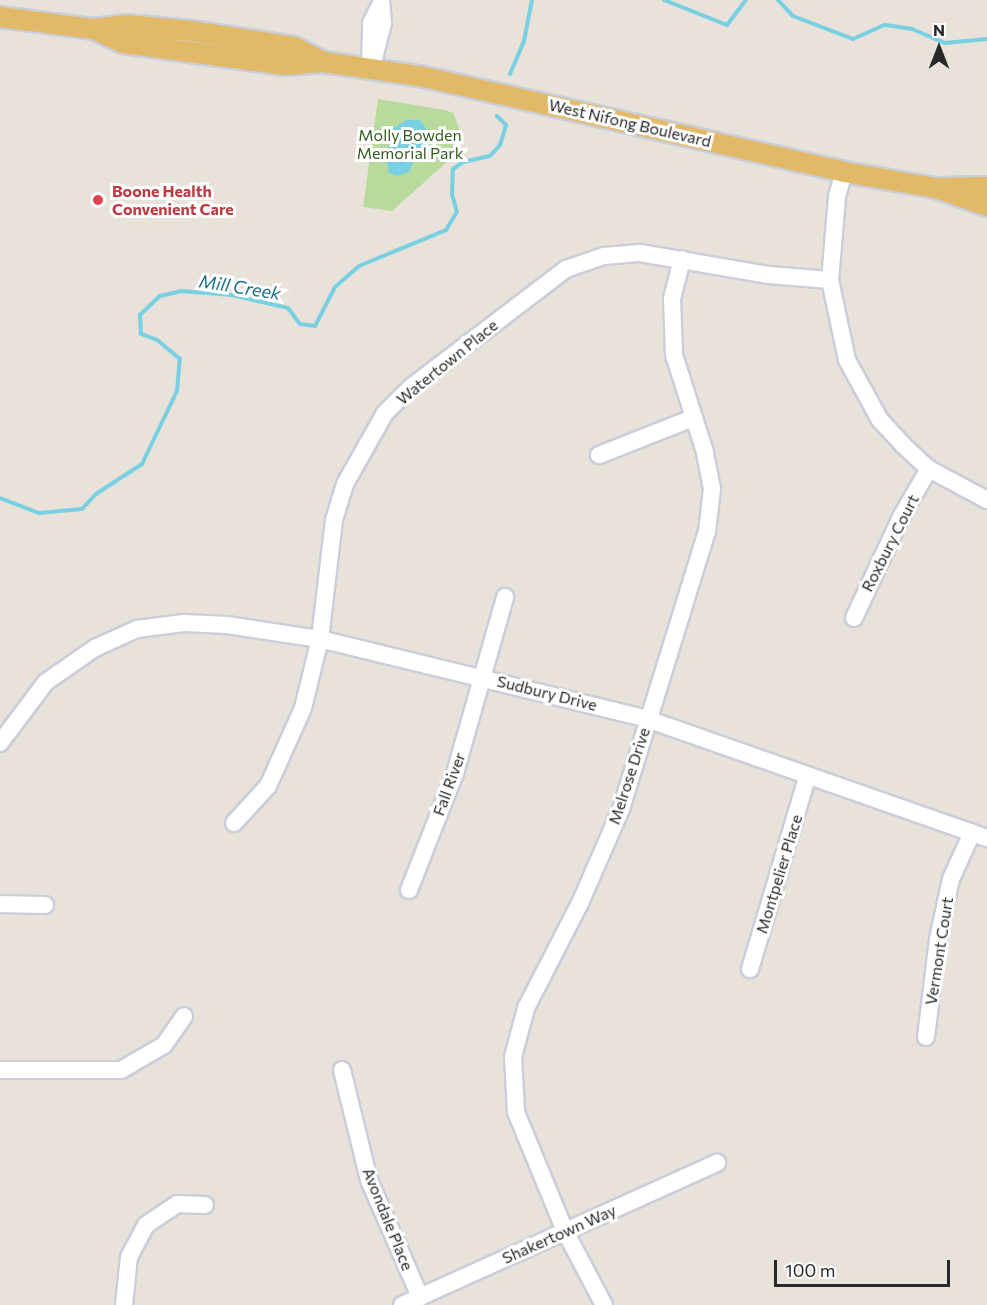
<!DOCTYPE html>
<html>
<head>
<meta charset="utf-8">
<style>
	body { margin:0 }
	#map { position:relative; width:987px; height:1305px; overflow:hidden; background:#e9e2db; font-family:Commissioner,sans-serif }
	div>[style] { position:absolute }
	.green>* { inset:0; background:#b8db9d }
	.water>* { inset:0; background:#78d0e2 }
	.stream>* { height:4px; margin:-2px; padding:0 2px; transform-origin:2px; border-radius:2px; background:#78d0e2 }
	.roads { filter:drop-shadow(2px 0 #caced9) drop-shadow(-2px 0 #caced9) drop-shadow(0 2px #caced9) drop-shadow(0 -2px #caced9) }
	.minor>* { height:16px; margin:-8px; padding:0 8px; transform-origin:8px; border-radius:8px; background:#fff }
	.major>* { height:20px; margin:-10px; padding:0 10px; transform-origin:10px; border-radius:10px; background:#e2ba67 }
	.dots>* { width:16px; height:16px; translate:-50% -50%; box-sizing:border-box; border:3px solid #fff; border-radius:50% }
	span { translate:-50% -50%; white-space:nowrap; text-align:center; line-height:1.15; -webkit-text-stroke:6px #fff; paint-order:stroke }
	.street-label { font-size:16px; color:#282828 }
	.park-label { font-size:16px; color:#335d20 }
	.health-label { font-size:16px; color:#be3a42; font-weight:700 }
	.left { translate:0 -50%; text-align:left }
	.water-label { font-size:18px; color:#1a6f8b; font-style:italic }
	.north { position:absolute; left:909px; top:18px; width:60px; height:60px; -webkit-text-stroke:4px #fff; paint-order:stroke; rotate:0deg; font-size:16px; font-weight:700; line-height:24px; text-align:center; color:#282828 }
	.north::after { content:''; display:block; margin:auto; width:21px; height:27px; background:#282828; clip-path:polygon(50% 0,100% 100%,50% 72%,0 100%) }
	.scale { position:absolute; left:774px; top:1260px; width:176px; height:27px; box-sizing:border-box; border:3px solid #282828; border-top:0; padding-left:8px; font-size:18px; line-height:21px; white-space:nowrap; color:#282828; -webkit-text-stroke:4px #fff; paint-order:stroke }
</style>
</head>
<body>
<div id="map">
	<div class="green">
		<i style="clip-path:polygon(378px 99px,445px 110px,453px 113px,459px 127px,459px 143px,448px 161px,392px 211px,363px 207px)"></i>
	</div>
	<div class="water">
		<i style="clip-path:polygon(406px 120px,420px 120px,430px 134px,429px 148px,417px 154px,409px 172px,397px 176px,389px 173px,386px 157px,392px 129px)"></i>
	</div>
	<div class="stream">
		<i style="left:664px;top:0;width:68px;rotate:21.6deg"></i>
		<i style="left:727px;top:25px;width:31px;rotate:-53deg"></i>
		<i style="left:778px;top:0;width:22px;rotate:47deg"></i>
		<i style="left:793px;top:16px;width:64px;rotate:21deg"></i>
		<i style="left:853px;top:39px;width:35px;rotate:-24deg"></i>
		<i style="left:885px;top:25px;width:27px;rotate:8deg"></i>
		<i style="left:912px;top:29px;width:36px;rotate:23deg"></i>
		<i style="left:945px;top:43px;width:42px;rotate:-5.4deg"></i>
		<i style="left:510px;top:74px;width:36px;rotate:-67deg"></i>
		<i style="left:524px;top:41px;width:42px;rotate:-79deg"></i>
		<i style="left:0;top:498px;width:42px;rotate:21deg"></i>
		<i style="left:39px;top:513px;width:43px;rotate:-5.3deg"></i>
		<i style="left:82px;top:509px;width:21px;rotate:-47deg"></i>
		<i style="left:96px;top:494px;width:55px;rotate:-33.1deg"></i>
		<i style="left:142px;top:464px;width:81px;rotate:-64.4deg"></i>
		<i style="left:177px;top:391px;width:32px;rotate:-85deg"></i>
		<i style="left:180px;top:359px;width:30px;rotate:-140deg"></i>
		<i style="left:157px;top:340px;width:17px;rotate:-159deg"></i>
		<i style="left:141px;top:334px;width:19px;rotate:-93deg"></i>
		<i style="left:140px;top:315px;width:28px;rotate:-44deg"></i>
		<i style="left:160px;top:296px;width:22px;rotate:-13deg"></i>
		<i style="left:181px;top:291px;width:51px;rotate:4.5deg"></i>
		<i style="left:232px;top:295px;width:57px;rotate:13.1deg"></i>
		<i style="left:288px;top:308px;width:20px;rotate:53deg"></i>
		<i style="left:300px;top:324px;width:15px;rotate:8deg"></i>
		<i style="left:315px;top:326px;width:44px;rotate:-62.9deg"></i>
		<i style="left:335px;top:287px;width:32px;rotate:-41deg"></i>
		<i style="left:359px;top:266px;width:94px;rotate:-22.5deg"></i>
		<i style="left:446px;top:230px;width:21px;rotate:-59deg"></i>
		<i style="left:457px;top:212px;width:19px;rotate:-106deg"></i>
		<i style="left:452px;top:194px;width:25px;rotate:-88deg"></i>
		<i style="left:453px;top:169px;width:12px;rotate:-35deg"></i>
		<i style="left:463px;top:162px;width:28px;rotate:-13deg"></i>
		<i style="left:490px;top:156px;width:15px;rotate:-48deg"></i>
		<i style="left:500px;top:145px;width:21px;rotate:-73deg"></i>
		<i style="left:506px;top:125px;width:13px;rotate:-135deg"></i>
	</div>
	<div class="roads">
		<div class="minor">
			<i style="left:370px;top:61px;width:38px;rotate:-88deg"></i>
			<i style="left:371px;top:23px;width:22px;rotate:-63deg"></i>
			<i style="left:371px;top:70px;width:49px;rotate:-75.7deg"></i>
			<i style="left:383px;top:23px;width:23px;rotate:-95deg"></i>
			<i style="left:844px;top:172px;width:26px;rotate:106deg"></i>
			<i style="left:837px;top:197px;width:83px;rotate:94.8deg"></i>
			<i style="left:830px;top:280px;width:82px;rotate:78deg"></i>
			<i style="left:847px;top:360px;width:68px;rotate:61.2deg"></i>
			<i style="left:880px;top:420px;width:33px;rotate:47deg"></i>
			<i style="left:902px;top:444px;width:37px;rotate:43deg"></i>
			<i style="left:929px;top:469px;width:66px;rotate:28.1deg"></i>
			<i style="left:599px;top:455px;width:101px;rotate:-21.5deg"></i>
			<i style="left:854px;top:618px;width:111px;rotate:-65deg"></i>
			<i style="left:901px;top:517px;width:56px;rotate:-59.7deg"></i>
			<i style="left:0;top:743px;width:76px;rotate:-53deg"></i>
			<i style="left:46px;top:682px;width:60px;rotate:-34.8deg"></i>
			<i style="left:95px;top:648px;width:46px;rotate:-24.3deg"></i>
			<i style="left:137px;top:629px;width:47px;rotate:-7.3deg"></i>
			<i style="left:184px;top:623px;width:43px;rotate:2.7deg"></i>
			<i style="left:227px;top:625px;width:94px;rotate:8.6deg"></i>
			<i style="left:320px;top:639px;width:337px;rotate:13.7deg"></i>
			<i style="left:647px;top:719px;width:360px;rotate:19.3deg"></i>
			<i style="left:234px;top:823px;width:50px;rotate:-47.4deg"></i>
			<i style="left:268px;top:786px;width:85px;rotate:-65.8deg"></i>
			<i style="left:303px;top:708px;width:71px;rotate:-76.2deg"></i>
			<i style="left:320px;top:639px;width:120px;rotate:-83.3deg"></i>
			<i style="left:334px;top:520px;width:38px;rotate:-73deg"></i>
			<i style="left:345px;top:484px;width:81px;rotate:-60.6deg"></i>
			<i style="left:385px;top:413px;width:37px;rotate:-45deg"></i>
			<i style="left:411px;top:387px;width:195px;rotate:-37.3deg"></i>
			<i style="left:566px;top:269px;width:40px;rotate:-18.9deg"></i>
			<i style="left:604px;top:256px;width:36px;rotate:-5deg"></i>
			<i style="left:640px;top:253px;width:131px;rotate:9.7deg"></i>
			<i style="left:769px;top:275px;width:61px;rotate:4.7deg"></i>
			<i style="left:409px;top:890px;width:126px;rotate:-68.5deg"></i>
			<i style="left:455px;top:773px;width:183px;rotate:-74.1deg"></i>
			<i style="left:0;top:904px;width:45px;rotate:1.3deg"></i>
			<i style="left:750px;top:969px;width:199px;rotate:-73.4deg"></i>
			<i style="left:926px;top:1037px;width:99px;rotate:-83deg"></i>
			<i style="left:938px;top:939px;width:61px;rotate:-77.8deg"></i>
			<i style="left:951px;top:879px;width:51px;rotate:-65.5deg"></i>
			<i style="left:0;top:1070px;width:121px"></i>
			<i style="left:121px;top:1070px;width:50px;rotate:-30.2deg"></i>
			<i style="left:164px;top:1045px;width:35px;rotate:-55deg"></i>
			<i style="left:342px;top:1070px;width:113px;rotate:76.2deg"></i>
			<i style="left:369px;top:1180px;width:128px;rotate:66.4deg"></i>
			<i style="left:124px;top:1305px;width:48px;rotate:-84.1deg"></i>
			<i style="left:129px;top:1257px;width:36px;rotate:-62deg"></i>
			<i style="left:146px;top:1225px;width:37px;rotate:-34deg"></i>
			<i style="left:177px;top:1204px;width:28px;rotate:2deg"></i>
			<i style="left:402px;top:1305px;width:346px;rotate:-24.3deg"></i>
			<i style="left:604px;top:1305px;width:84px;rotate:-117.8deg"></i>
			<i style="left:565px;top:1231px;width:129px;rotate:-112.4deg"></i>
			<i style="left:516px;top:1112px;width:55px;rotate:-93.1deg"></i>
			<i style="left:513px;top:1057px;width:51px;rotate:-75.1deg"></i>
			<i style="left:526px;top:1008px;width:118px;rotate:-62.8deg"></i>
			<i style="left:580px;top:903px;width:103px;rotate:-66.4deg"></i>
			<i style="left:621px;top:809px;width:290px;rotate:-72.8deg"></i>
			<i style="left:707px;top:532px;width:43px;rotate:-83.4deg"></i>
			<i style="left:712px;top:489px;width:38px;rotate:-101deg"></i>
			<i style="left:705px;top:452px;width:102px;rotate:-107.7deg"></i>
			<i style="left:674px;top:355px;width:56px;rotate:-92deg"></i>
			<i style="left:672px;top:299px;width:41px;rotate:-76deg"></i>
		</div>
		<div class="major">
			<i style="left:0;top:17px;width:95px;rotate:7.3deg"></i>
			<i style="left:94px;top:29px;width:33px;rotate:-7deg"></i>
			<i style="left:127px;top:25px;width:64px;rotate:5.4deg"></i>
			<i style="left:191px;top:31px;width:104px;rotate:8.8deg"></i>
			<i style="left:294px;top:47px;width:34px;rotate:27deg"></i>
			<i style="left:94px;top:29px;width:32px;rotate:26deg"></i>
			<i style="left:123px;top:43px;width:164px;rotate:7.7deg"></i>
			<i style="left:286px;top:65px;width:38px;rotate:-5deg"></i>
			<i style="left:324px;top:62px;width:101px;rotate:8.5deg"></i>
			<i style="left:424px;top:77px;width:431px;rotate:12.7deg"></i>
			<i style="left:844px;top:172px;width:93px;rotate:9.9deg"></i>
			<i style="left:936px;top:188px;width:54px;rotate:19.4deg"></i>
			<i style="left:941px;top:188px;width:46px;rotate:-1.2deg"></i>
		</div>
	</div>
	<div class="dots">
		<i style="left:98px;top:200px;background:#e0444e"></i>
	</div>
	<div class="street-label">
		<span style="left:630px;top:123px;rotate:13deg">West Nifong Boulevard</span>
		<span style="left:447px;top:362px;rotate:-39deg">Watertown Place</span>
		<span style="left:890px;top:543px;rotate:-63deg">Roxbury Court</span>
		<span style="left:547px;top:693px;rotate:14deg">Sudbury Drive</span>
		<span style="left:629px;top:776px;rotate:-72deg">Melrose Drive</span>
		<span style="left:449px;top:784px;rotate:-70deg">Fall River</span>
		<span style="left:779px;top:874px;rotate:-73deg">Montpelier Place</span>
		<span style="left:939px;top:951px;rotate:-81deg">Vermont Court</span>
		<span style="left:388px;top:1219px;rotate:68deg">Avondale Place</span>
		<span style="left:559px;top:1234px;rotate:-24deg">Shakertown Way</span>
	</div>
	<div class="park-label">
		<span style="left:410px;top:144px">Molly Bowden<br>Memorial Park</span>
	</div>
	<div class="health-label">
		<span class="left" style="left:112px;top:200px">Boone Health<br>Convenient Care</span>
	</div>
	<div class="water-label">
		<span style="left:240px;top:287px;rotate:9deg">Mill Creek</span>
	</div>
	<div class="north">N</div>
	<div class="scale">100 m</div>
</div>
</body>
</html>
